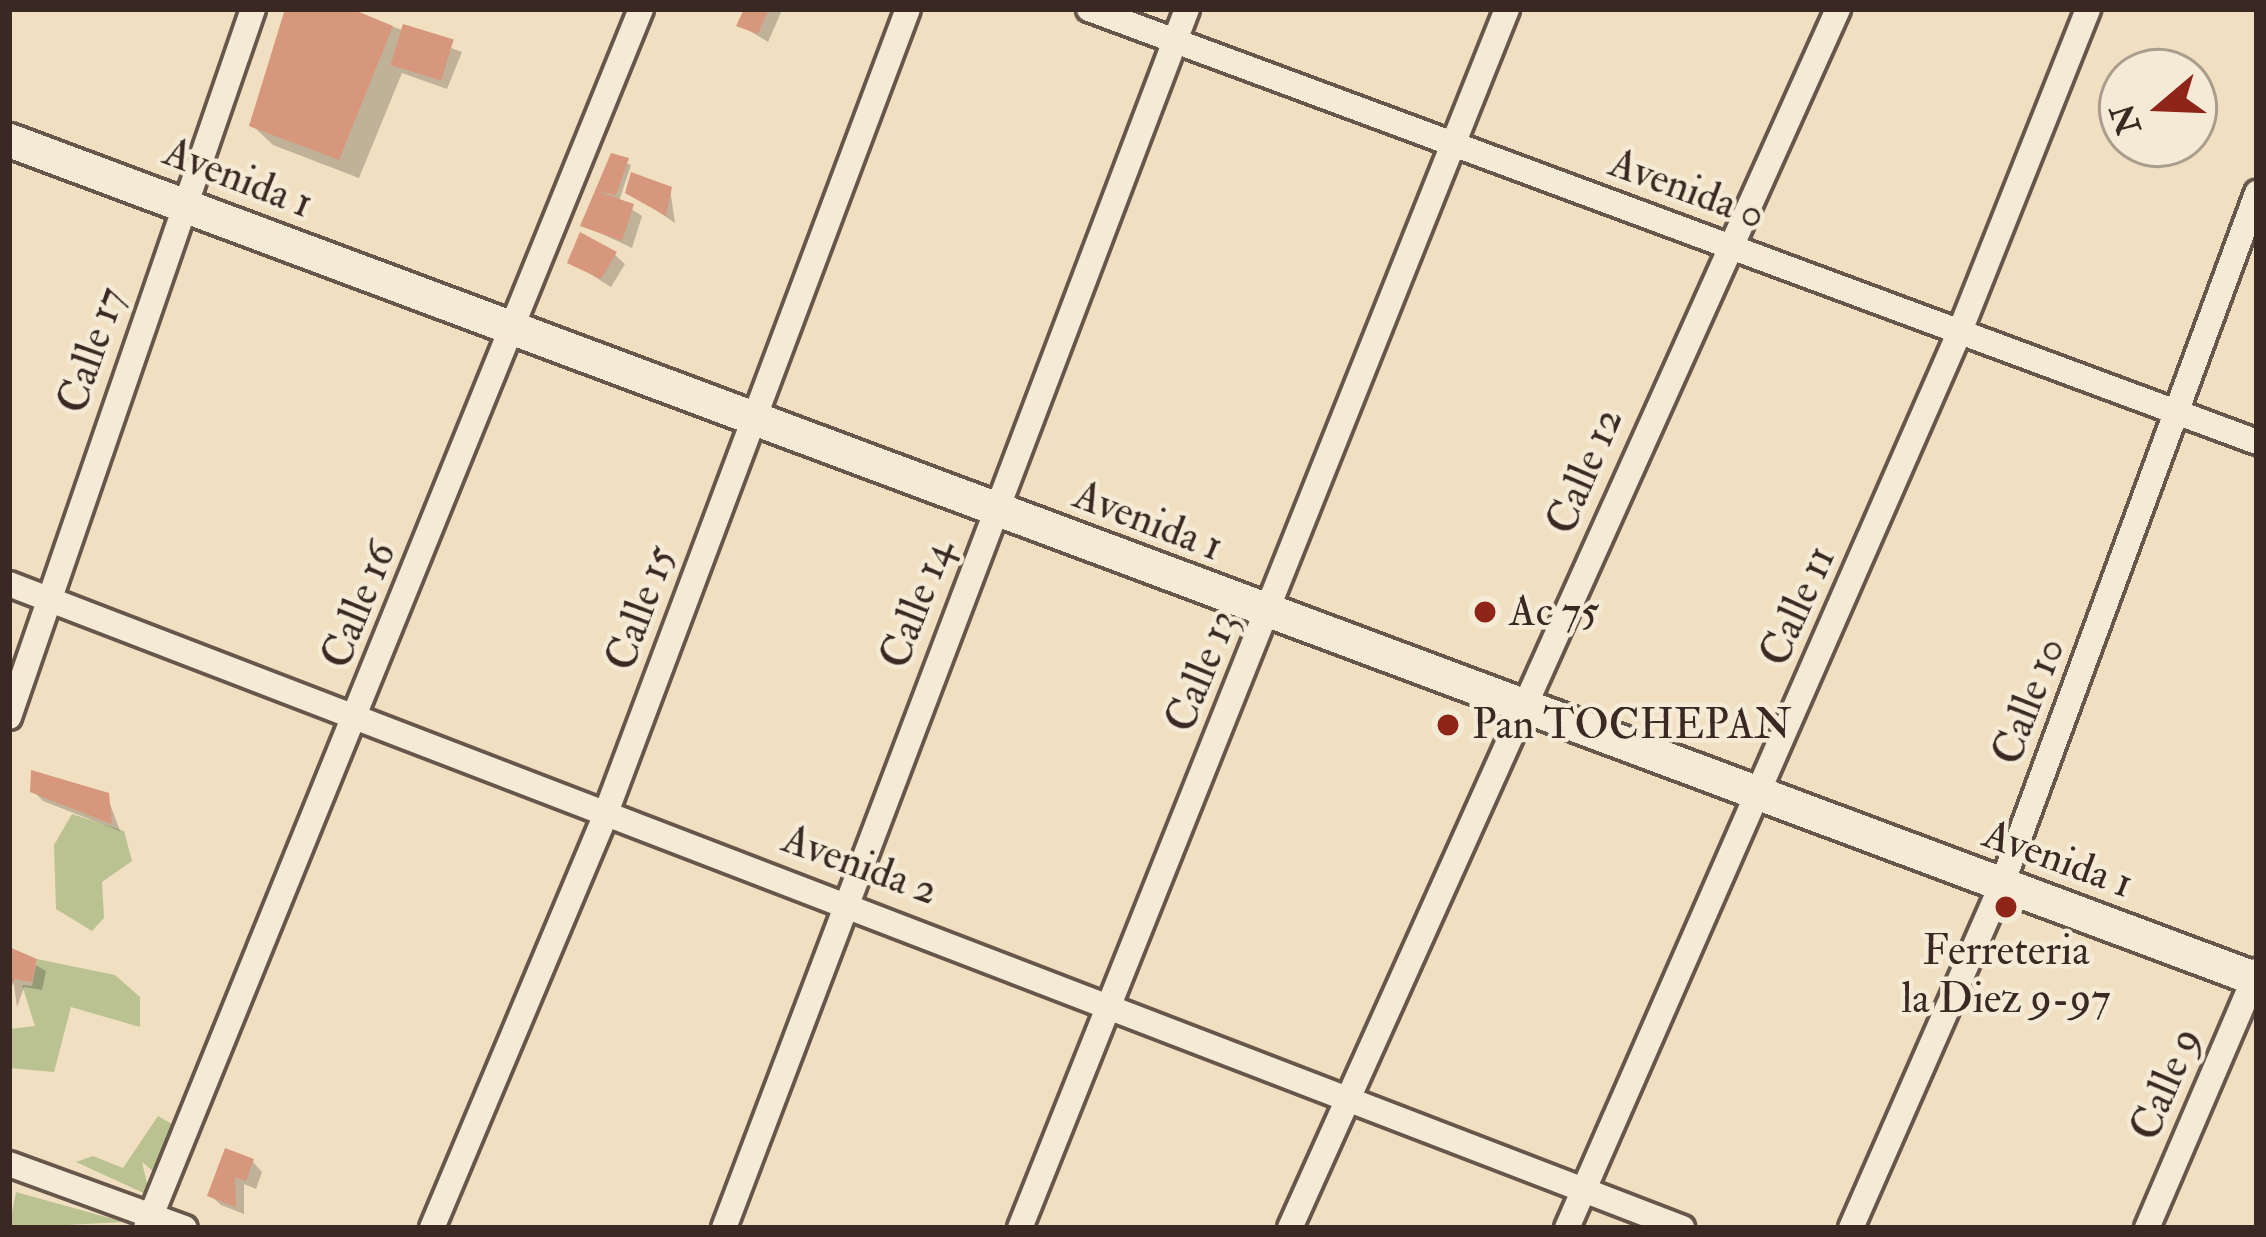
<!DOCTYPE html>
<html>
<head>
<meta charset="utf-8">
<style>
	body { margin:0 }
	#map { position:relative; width:2266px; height:1237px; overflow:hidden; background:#f0dfc0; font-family:"IM FELL Double Pica",serif }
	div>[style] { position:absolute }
	.green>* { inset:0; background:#bac292 }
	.shadow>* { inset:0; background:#0003 }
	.building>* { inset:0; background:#d7977d; transform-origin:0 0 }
	.roads { filter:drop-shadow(3px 0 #67564a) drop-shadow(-3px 0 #67564a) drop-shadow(0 3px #67564a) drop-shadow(0 -3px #67564a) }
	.street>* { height:24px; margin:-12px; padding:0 12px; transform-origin:12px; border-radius:12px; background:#f5ead6 }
	.secondary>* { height:33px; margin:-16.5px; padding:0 16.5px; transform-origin:16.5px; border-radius:16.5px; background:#f5ead6 }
	.dots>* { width:33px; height:33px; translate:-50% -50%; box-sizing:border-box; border:6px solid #f5ead6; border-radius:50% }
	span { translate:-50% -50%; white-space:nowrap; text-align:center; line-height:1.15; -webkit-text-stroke:9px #f5ead6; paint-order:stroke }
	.street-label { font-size:42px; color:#392922 }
	.poi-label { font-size:42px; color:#392922 }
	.left { translate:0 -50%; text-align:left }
	.frame { position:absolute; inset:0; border:12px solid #392922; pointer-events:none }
	.north { position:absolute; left:2098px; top:48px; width:120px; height:120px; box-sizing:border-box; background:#f5ead6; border:3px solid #aa9d8e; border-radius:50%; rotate:251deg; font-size:33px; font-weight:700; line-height:48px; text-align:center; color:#392922 }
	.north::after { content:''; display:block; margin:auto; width:42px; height:54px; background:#8f2418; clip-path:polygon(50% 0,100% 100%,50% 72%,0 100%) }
</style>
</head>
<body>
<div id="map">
	<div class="green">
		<i style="clip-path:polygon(72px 814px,124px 831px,132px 861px,102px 882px,104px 918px,92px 931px,56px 909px,54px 845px)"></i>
		<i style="clip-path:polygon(37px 959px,115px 975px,140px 997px,140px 1027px,71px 1007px,54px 1072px,9px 1068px,9px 1029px,35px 1026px,22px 985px,32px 986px)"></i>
		<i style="clip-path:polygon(158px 1116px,177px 1127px,160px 1177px,142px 1162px,150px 1196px,76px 1162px,93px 1156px,123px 1168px)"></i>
		<i style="clip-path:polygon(16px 1192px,124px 1222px,9px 1228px)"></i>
	</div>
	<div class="shadow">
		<i style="clip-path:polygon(288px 9px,345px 9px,462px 52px,447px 89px,402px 73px,359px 178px,273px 145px,252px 125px)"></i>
		<i style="clip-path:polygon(748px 9px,782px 10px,768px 42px,740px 25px)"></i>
		<i style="clip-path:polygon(612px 157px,631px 165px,619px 201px,642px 216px,632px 248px,583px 225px)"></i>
		<i style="clip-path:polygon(670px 189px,675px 223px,629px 192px)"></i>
		<i style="clip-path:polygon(615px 255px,625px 264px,611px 287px,571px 262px)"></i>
		<i style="clip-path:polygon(33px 791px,107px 796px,120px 831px,43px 801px)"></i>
		<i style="clip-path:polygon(9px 950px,46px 971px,42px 990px,24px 987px,17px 1007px)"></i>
		<i style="clip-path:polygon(253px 1162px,262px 1172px,256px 1189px,244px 1184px,244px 1214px,221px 1205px,211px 1196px)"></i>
	</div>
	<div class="building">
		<i style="clip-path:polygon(285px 9px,352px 9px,393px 26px,339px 160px,249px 126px)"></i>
		<i style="clip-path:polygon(744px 9px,769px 9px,758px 34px,736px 26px)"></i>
		<i style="left:403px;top:24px;width:53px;height:43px;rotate:17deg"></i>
		<i style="clip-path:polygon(611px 153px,629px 158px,616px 195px,599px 192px,634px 204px,622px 241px,580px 226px)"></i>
		<i style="clip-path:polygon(631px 172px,672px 187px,666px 216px,625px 193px)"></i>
		<i style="clip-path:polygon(580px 232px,617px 252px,601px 279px,567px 263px)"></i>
		<i style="clip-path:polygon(31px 770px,109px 793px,112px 824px,30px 792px)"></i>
		<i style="clip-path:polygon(9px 947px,37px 959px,32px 982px,15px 979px,9px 993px)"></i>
		<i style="clip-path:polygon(225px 1148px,254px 1159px,246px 1181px,235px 1177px,236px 1207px,207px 1196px)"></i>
	</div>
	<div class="roads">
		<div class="street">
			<i style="left:1089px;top:9px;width:1246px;rotate:20.34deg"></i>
			<i style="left:9px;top:584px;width:1793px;rotate:21.05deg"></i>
			<i style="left:9px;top:717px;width:749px;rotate:-70.98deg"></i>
			<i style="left:9px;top:1164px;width:187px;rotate:20deg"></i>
			<i style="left:146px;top:1228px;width:1316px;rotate:-67.9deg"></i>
			<i style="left:432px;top:1228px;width:445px;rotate:-67.2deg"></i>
			<i style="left:604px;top:818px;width:864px;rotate:-69.41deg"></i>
			<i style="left:724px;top:1228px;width:1304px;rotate:-69.2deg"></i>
			<i style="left:1020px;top:1228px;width:1313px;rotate:-68.22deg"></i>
			<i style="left:1290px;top:1228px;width:1337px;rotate:-65.79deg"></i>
			<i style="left:1567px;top:1228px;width:979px;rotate:-66.34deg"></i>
			<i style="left:1960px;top:331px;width:347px;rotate:-68.3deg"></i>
			<i style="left:1851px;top:1228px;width:373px;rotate:-66.3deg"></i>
			<i style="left:2001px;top:887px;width:740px;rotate:-69.75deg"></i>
			<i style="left:2147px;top:1228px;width:280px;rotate:-66.8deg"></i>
		</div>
		<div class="secondary">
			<i style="left:9px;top:140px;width:2399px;rotate:20.47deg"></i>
		</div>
	</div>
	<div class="dots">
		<i style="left:1485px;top:612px;background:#8f2418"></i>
		<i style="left:1448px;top:725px;background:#8f2418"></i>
		<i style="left:2006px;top:907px;background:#8f2418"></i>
	</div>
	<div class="street-label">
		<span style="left:238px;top:178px;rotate:21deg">Avenida 1</span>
		<span style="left:1687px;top:189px;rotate:20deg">Avenida 0</span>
		<span style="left:92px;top:350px;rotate:-71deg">Calle 17</span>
		<span style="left:1585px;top:471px;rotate:-67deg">Calle 12</span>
		<span style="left:1148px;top:521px;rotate:21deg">Avenida 1</span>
		<span style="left:917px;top:604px;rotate:-69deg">Calle 14</span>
		<span style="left:359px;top:605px;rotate:-68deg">Calle 16</span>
		<span style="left:1798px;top:606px;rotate:-66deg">Calle 11</span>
		<span style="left:641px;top:608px;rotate:-70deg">Calle 15</span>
		<span style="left:1202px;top:671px;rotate:-68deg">Calle 13</span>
		<span style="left:2029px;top:701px;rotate:-69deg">Calle 10</span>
		<span style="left:2058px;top:859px;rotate:20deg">Avenida 1</span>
		<span style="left:860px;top:865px;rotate:20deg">Avenida 2</span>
		<span style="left:2166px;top:1084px;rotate:-67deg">Calle 9</span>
	</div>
	<div class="poi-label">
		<span class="left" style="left:1509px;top:612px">Ac 75</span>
		<span class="left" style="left:1472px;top:725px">Pan TOCHEPAN</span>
		<span style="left:2006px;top:975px">Ferreteria<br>la Diez 9-97</span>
	</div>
	<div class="frame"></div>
	<div class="north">N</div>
</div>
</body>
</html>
